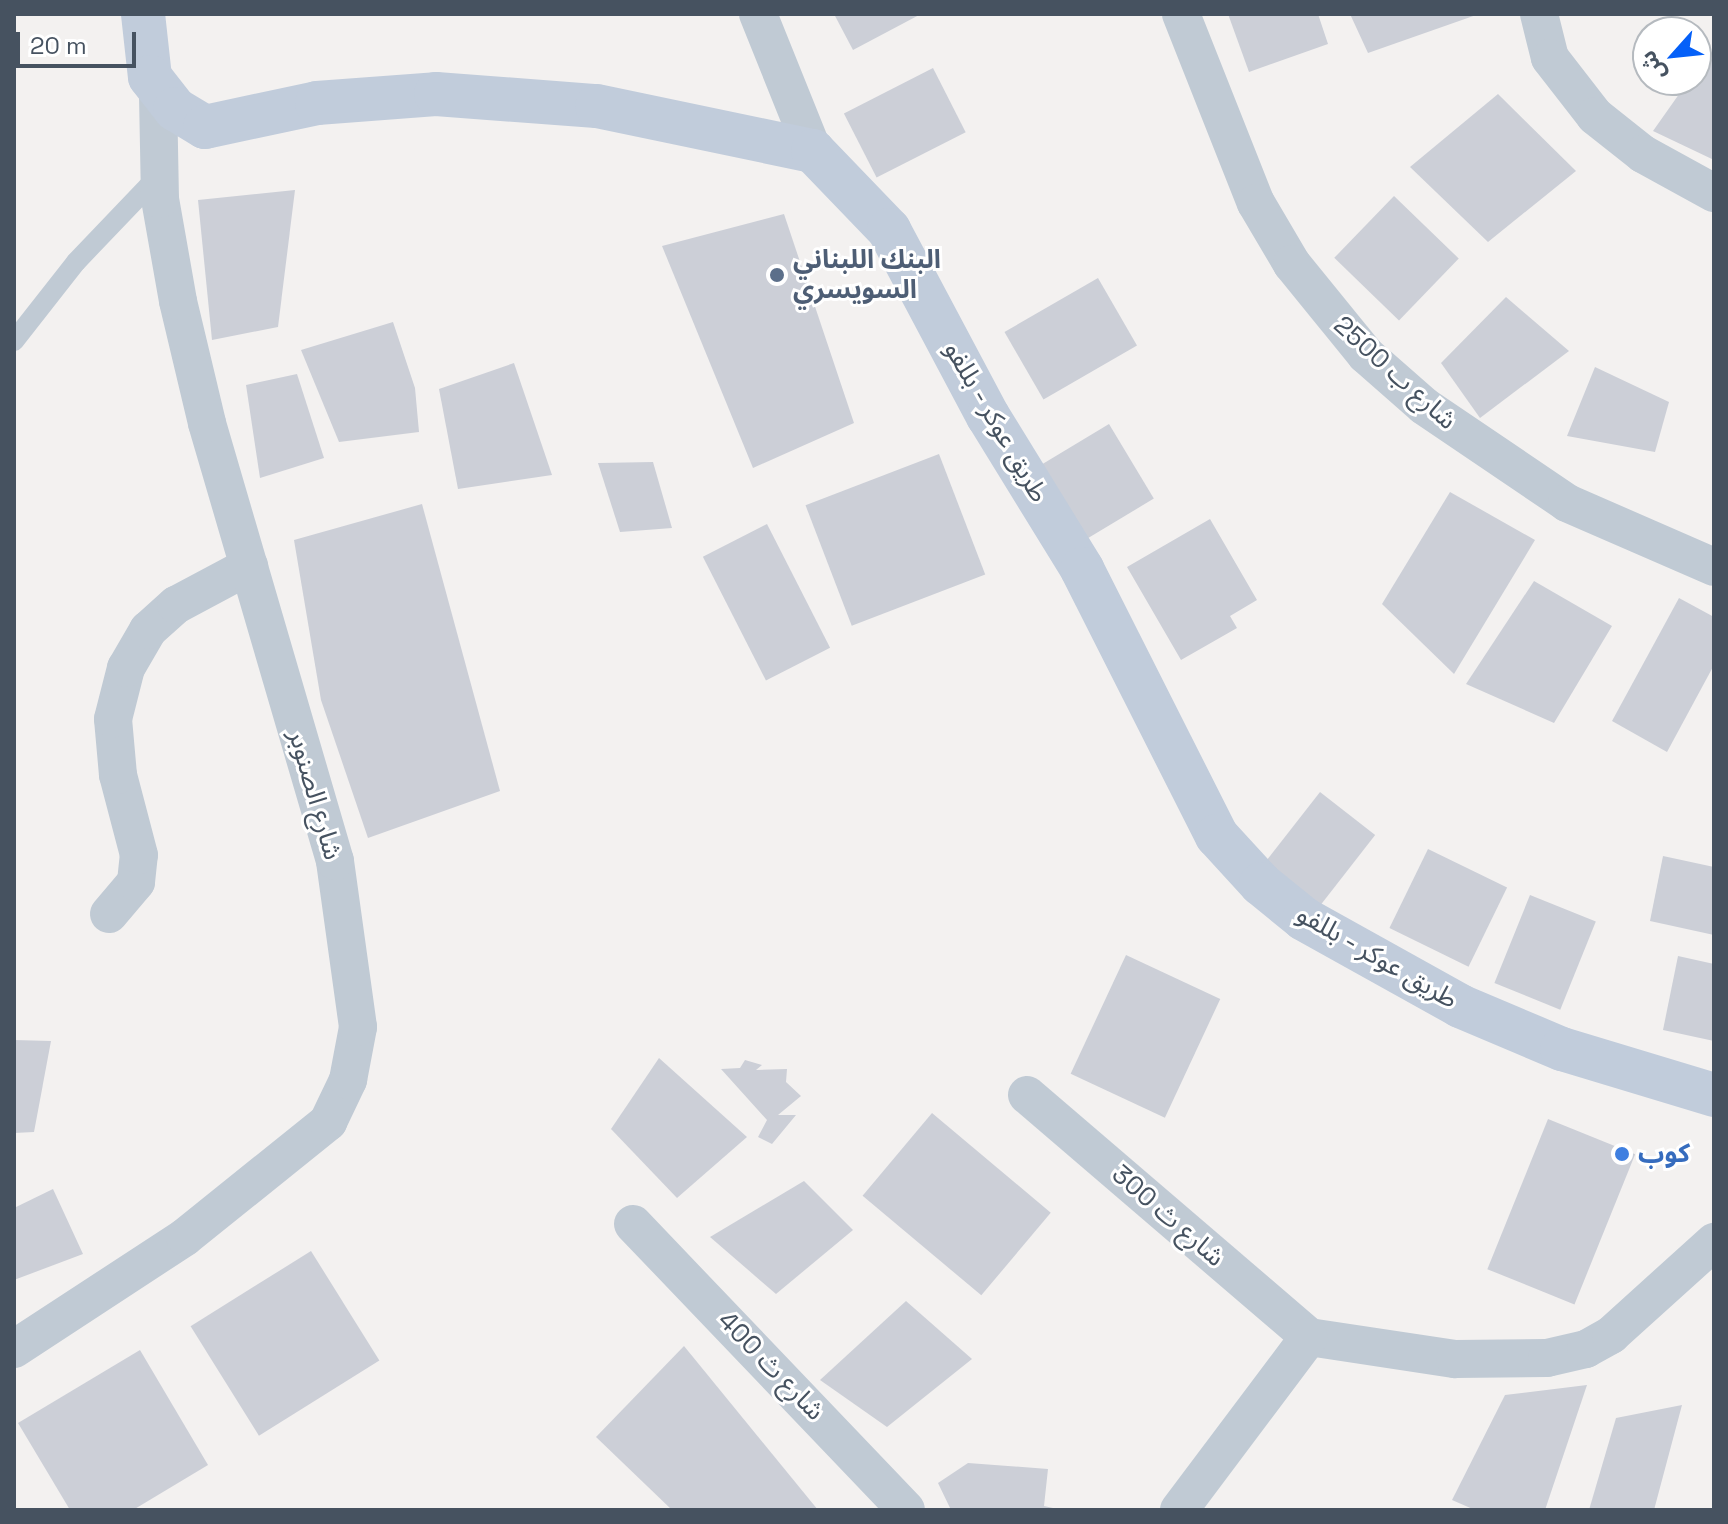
<!DOCTYPE html>
<html>
<head>
<meta charset="utf-8">
<style>
	body { margin:0 }
	#map { position:relative; width:1728px; height:1524px; overflow:hidden; background:#f3f1f0; font-family:"Space Grotesk","Noto Sans Arabic",sans-serif }
	div>[style] { position:absolute }
	.building>* { inset:0; background:#cccfd7; transform-origin:0 0 }
	.lane>* { height:20px; margin:-10px; padding:0 10px; transform-origin:10px; border-radius:10px; background:#c0cad4 }
	.street>* { height:38px; margin:-19px; padding:0 19px; transform-origin:19px; border-radius:19px; background:#c0cad4 }
	.secondary>* { height:44px; margin:-22px; padding:0 22px; transform-origin:22px; border-radius:22px; background:#c1ccdb }
	.dots>* { width:22px; height:22px; translate:-50% -50%; box-sizing:border-box; border:4px solid #fff; border-radius:50% }
	span { translate:-50% -50%; white-space:nowrap; text-align:center; line-height:1.15; -webkit-text-stroke:6px #fff; paint-order:stroke }
	.service-label { font-size:26px; color:#4e5e75; font-weight:700 }
	.left { translate:0 -50%; text-align:left }
	.street-label { font-size:26px; color:#465260 }
	.shop-label { font-size:26px; color:#366cbe; font-weight:700 }
	.frame { position:absolute; inset:0; border:16px solid #465260; pointer-events:none }
	.north { position:absolute; left:1632px; top:16px; width:80px; height:80px; box-sizing:border-box; background:#fff; border:2px solid #b5babf; border-radius:50%; rotate:243deg; font-size:22px; font-weight:700; line-height:32px; text-align:center; color:#465260 }
	.north::after { content:''; display:block; margin:auto; width:28px; height:36px; background:#0560f8; clip-path:polygon(50% 0,100% 100%,50% 72%,0 100%) }
	.scale { position:absolute; left:16px; top:32px; width:120px; height:36px; box-sizing:border-box; border:4px solid #465260; border-top:0; padding-left:10px; font-size:24px; line-height:28px; white-space:nowrap; color:#465260; -webkit-text-stroke:6px #fff; paint-order:stroke }
</style>
</head>
<body>
<div id="map">
	<div class="building">
		<i style="clip-path:polygon(834px 14px,921px 14px,853px 50px)"></i>
		<i style="clip-path:polygon(1228px 14px,1318px 14px,1328px 44px,1249px 72px)"></i>
		<i style="clip-path:polygon(1350px 14px,1479px 14px,1368px 53px)"></i>
		<i style="clip-path:polygon(1706px 56px,1714px 61px,1714px 160px,1653px 131px,1689px 80px,1696px 80px)"></i>
		<i style="left:933px;top:68px;width:72px;height:100px;rotate:63deg"></i>
		<i style="clip-path:polygon(1498px 94px,1576px 171px,1488px 242px,1410px 167px)"></i>
		<i style="clip-path:polygon(295px 190px,278px 327px,212px 340px,198px 200px)"></i>
		<i style="left:1394px;top:196px;width:90px;height:86px;rotate:44deg"></i>
		<i style="clip-path:polygon(784px 214px,854px 423px,753px 468px,662px 246px)"></i>
		<i style="left:1098px;top:278px;width:78px;height:108px;rotate:60deg"></i>
		<i style="clip-path:polygon(1506px 297px,1569px 351px,1480px 418px,1441px 363px)"></i>
		<i style="clip-path:polygon(393px 322px,415px 388px,419px 432px,339px 442px,301px 350px)"></i>
		<i style="clip-path:polygon(514px 363px,552px 475px,458px 489px,439px 389px)"></i>
		<i style="clip-path:polygon(1595px 367px,1669px 402px,1655px 452px,1567px 436px)"></i>
		<i style="clip-path:polygon(297px 374px,324px 458px,260px 478px,246px 385px)"></i>
		<i style="left:1109px;top:424px;width:87px;height:78px;rotate:59deg"></i>
		<i style="left:939px;top:454px;width:129px;height:143px;rotate:69deg"></i>
		<i style="clip-path:polygon(653px 462px,672px 528px,620px 532px,598px 463px)"></i>
		<i style="clip-path:polygon(1450px 492px,1535px 540px,1454px 674px,1382px 604px)"></i>
		<i style="clip-path:polygon(422px 504px,500px 791px,368px 838px,321px 700px,294px 540px)"></i>
		<i style="clip-path:polygon(1210px 519px,1257px 600px,1230px 616px,1237px 628px,1181px 660px,1127px 567px)"></i>
		<i style="left:767px;top:524px;width:139px;height:72px;rotate:63deg"></i>
		<i style="clip-path:polygon(1534px 581px,1612px 626px,1554px 723px,1466px 684px)"></i>
		<i style="clip-path:polygon(1679px 598px,1714px 617px,1714px 665px,1667px 752px,1612px 721px)"></i>
		<i style="left:1320px;top:792px;width:70px;height:100px;rotate:38deg"></i>
		<i style="left:1428px;top:849px;width:88px;height:88px;rotate:26deg"></i>
		<i style="clip-path:polygon(1663px 856px,1714px 867px,1714px 935px,1650px 921px)"></i>
		<i style="left:1530px;top:895px;width:71px;height:95px;rotate:22deg"></i>
		<i style="left:1126px;top:955px;width:104px;height:131px;rotate:25deg"></i>
		<i style="clip-path:polygon(1678px 956px,1714px 964px,1714px 1041px,1663px 1030px)"></i>
		<i style="clip-path:polygon(14px 1040px,51px 1041px,34px 1132px,14px 1133px)"></i>
		<i style="clip-path:polygon(659px 1058px,747px 1137px,677px 1198px,611px 1129px)"></i>
		<i style="clip-path:polygon(745px 1060px,762px 1065px,756px 1070px,787px 1069px,786px 1082px,801px 1096px,778px 1115px,796px 1115px,772px 1144px,758px 1137px,767px 1120px,721px 1069px,740px 1068px)"></i>
		<i style="left:932px;top:1113px;width:155px;height:108px;rotate:40deg"></i>
		<i style="left:1548px;top:1119px;width:94px;height:162px;rotate:22deg"></i>
		<i style="clip-path:polygon(804px 1181px,853px 1230px,776px 1294px,710px 1237px)"></i>
		<i style="clip-path:polygon(53px 1189px,83px 1254px,14px 1280px,14px 1208px)"></i>
		<i style="left:311px;top:1251px;width:129px;height:142px;rotate:58deg"></i>
		<i style="clip-path:polygon(906px 1301px,972px 1359px,887px 1427px,820px 1380px)"></i>
		<i style="clip-path:polygon(684px 1346px,818px 1510px,672px 1510px,596px 1437px)"></i>
		<i style="clip-path:polygon(140px 1350px,208px 1465px,133px 1510px,70px 1510px,18px 1423px)"></i>
		<i style="clip-path:polygon(1587px 1385px,1545px 1510px,1475px 1510px,1452px 1500px,1505px 1395px)"></i>
		<i style="clip-path:polygon(1682px 1405px,1654px 1510px,1589px 1510px,1616px 1418px)"></i>
		<i style="clip-path:polygon(968px 1463px,1048px 1469px,1044px 1506px,1062px 1510px,951px 1510px,938px 1483px)"></i>
	</div>
	<div class="lane">
		<i style="left:14px;top:341px;width:100px;rotate:-51.9deg"></i>
		<i style="left:76px;top:262px;width:120px;rotate:-46.3deg"></i>
	</div>
	<div class="street">
		<i style="left:758px;top:14px;width:148px;rotate:68.1deg"></i>
		<i style="left:1181px;top:14px;width:203px;rotate:68.4deg"></i>
		<i style="left:1256px;top:203px;width:71px;rotate:59.5deg"></i>
		<i style="left:1292px;top:264px;width:117px;rotate:50.9deg"></i>
		<i style="left:1366px;top:355px;width:77px;rotate:41.3deg"></i>
		<i style="left:1424px;top:406px;width:173px;rotate:34.1deg"></i>
		<i style="left:1567px;top:503px;width:160px;rotate:23.5deg"></i>
		<i style="left:1539px;top:14px;width:45px;rotate:76deg"></i>
		<i style="left:1550px;top:58px;width:73px;rotate:52.2deg"></i>
		<i style="left:1595px;top:116px;width:61px;rotate:38.4deg"></i>
		<i style="left:1643px;top:154px;width:81px;rotate:28.8deg"></i>
		<i style="left:109px;top:914px;width:42px;rotate:-49.8deg"></i>
		<i style="left:136px;top:882px;width:27px;rotate:-84deg"></i>
		<i style="left:139px;top:855px;width:83px;rotate:-104.7deg"></i>
		<i style="left:118px;top:775px;width:56px;rotate:-95.1deg"></i>
		<i style="left:113px;top:719px;width:53px;rotate:-75.7deg"></i>
		<i style="left:126px;top:668px;width:44px;rotate:-59.9deg"></i>
		<i style="left:148px;top:630px;width:38px;rotate:-42deg"></i>
		<i style="left:176px;top:605px;width:83px;rotate:-28.1deg"></i>
		<i style="left:1027px;top:1095px;width:372px;rotate:40.6deg"></i>
		<i style="left:1309px;top:1337px;width:148px;rotate:8.6deg"></i>
		<i style="left:1455px;top:1359px;width:92px;rotate:-0.6deg"></i>
		<i style="left:1547px;top:1358px;width:40px;rotate:-13deg"></i>
		<i style="left:1586px;top:1349px;width:29px;rotate:-29deg"></i>
		<i style="left:1611px;top:1335px;width:139px;rotate:-42.1deg"></i>
		<i style="left:633px;top:1224px;width:395px;rotate:46.3deg"></i>
		<i style="left:14px;top:1349px;width:204px;rotate:-33.2deg"></i>
		<i style="left:185px;top:1237px;width:184px;rotate:-38.8deg"></i>
		<i style="left:328px;top:1122px;width:47px;rotate:-64.5deg"></i>
		<i style="left:348px;top:1080px;width:54px;rotate:-79.3deg"></i>
		<i style="left:358px;top:1027px;width:168px;rotate:-97.9deg"></i>
		<i style="left:335px;top:861px;width:456px;rotate:-106.3deg"></i>
		<i style="left:207px;top:423px;width:125px;rotate:-103.4deg"></i>
		<i style="left:178px;top:301px;width:104px;rotate:-100deg"></i>
		<i style="left:160px;top:199px;width:108px;rotate:-91.1deg"></i>
		<i style="left:1179px;top:1510px;width:216px;rotate:-53.1deg"></i>
	</div>
	<div class="secondary">
		<i style="left:143px;top:14px;width:63px;rotate:83.7deg"></i>
		<i style="left:150px;top:77px;width:41px;rotate:52deg"></i>
		<i style="left:175px;top:109px;width:35px;rotate:31deg"></i>
		<i style="left:205px;top:127px;width:115px;rotate:-12.1deg"></i>
		<i style="left:317px;top:103px;width:119px;rotate:-4.3deg"></i>
		<i style="left:436px;top:94px;width:161px;rotate:4.3deg"></i>
		<i style="left:597px;top:106px;width:221px;rotate:11.8deg"></i>
		<i style="left:813px;top:151px;width:110px;rotate:46.1deg"></i>
		<i style="left:889px;top:230px;width:211px;rotate:62deg"></i>
		<i style="left:988px;top:416px;width:180px;rotate:58.4deg"></i>
		<i style="left:1082px;top:569px;width:299px;rotate:63.2deg"></i>
		<i style="left:1217px;top:836px;width:65px;rotate:47.5deg"></i>
		<i style="left:1261px;top:884px;width:55px;rotate:39.1deg"></i>
		<i style="left:1304px;top:919px;width:179px;rotate:29.1deg"></i>
		<i style="left:1460px;top:1006px;width:111px;rotate:22.9deg"></i>
		<i style="left:1562px;top:1049px;width:159px;rotate:16.8deg"></i>
	</div>
	<div class="dots">
		<i style="left:777px;top:275px;background:#5c6f8a"></i>
		<i style="left:1622px;top:1154px;background:#3f7fe0"></i>
	</div>
	<div class="service-label">
		<span class="left" style="left:793px;top:275px">البنك اللبناني<br>السويسري</span>
	</div>
	<div class="street-label">
		<span style="left:1395px;top:373px;rotate:42deg">شارع ب 2500</span>
		<span style="left:996px;top:422px;rotate:60deg">طريق عوكر - بللفو</span>
		<span style="left:315px;top:795px;rotate:74deg">شارع الصنوبر</span>
		<span style="left:1377px;top:957px;rotate:30deg">طريق عوكر - بللفو</span>
		<span style="left:1168px;top:1216px;rotate:41deg">شارع ث 300</span>
		<span style="left:771px;top:1366px;rotate:46deg">شارع ث 400</span>
	</div>
	<div class="shop-label">
		<span class="left" style="left:1638px;top:1154px">كوب</span>
	</div>
	<div class="frame"></div>
	<div class="north">ش</div>
	<div class="scale">20 m</div>
</div>
</body>
</html>
